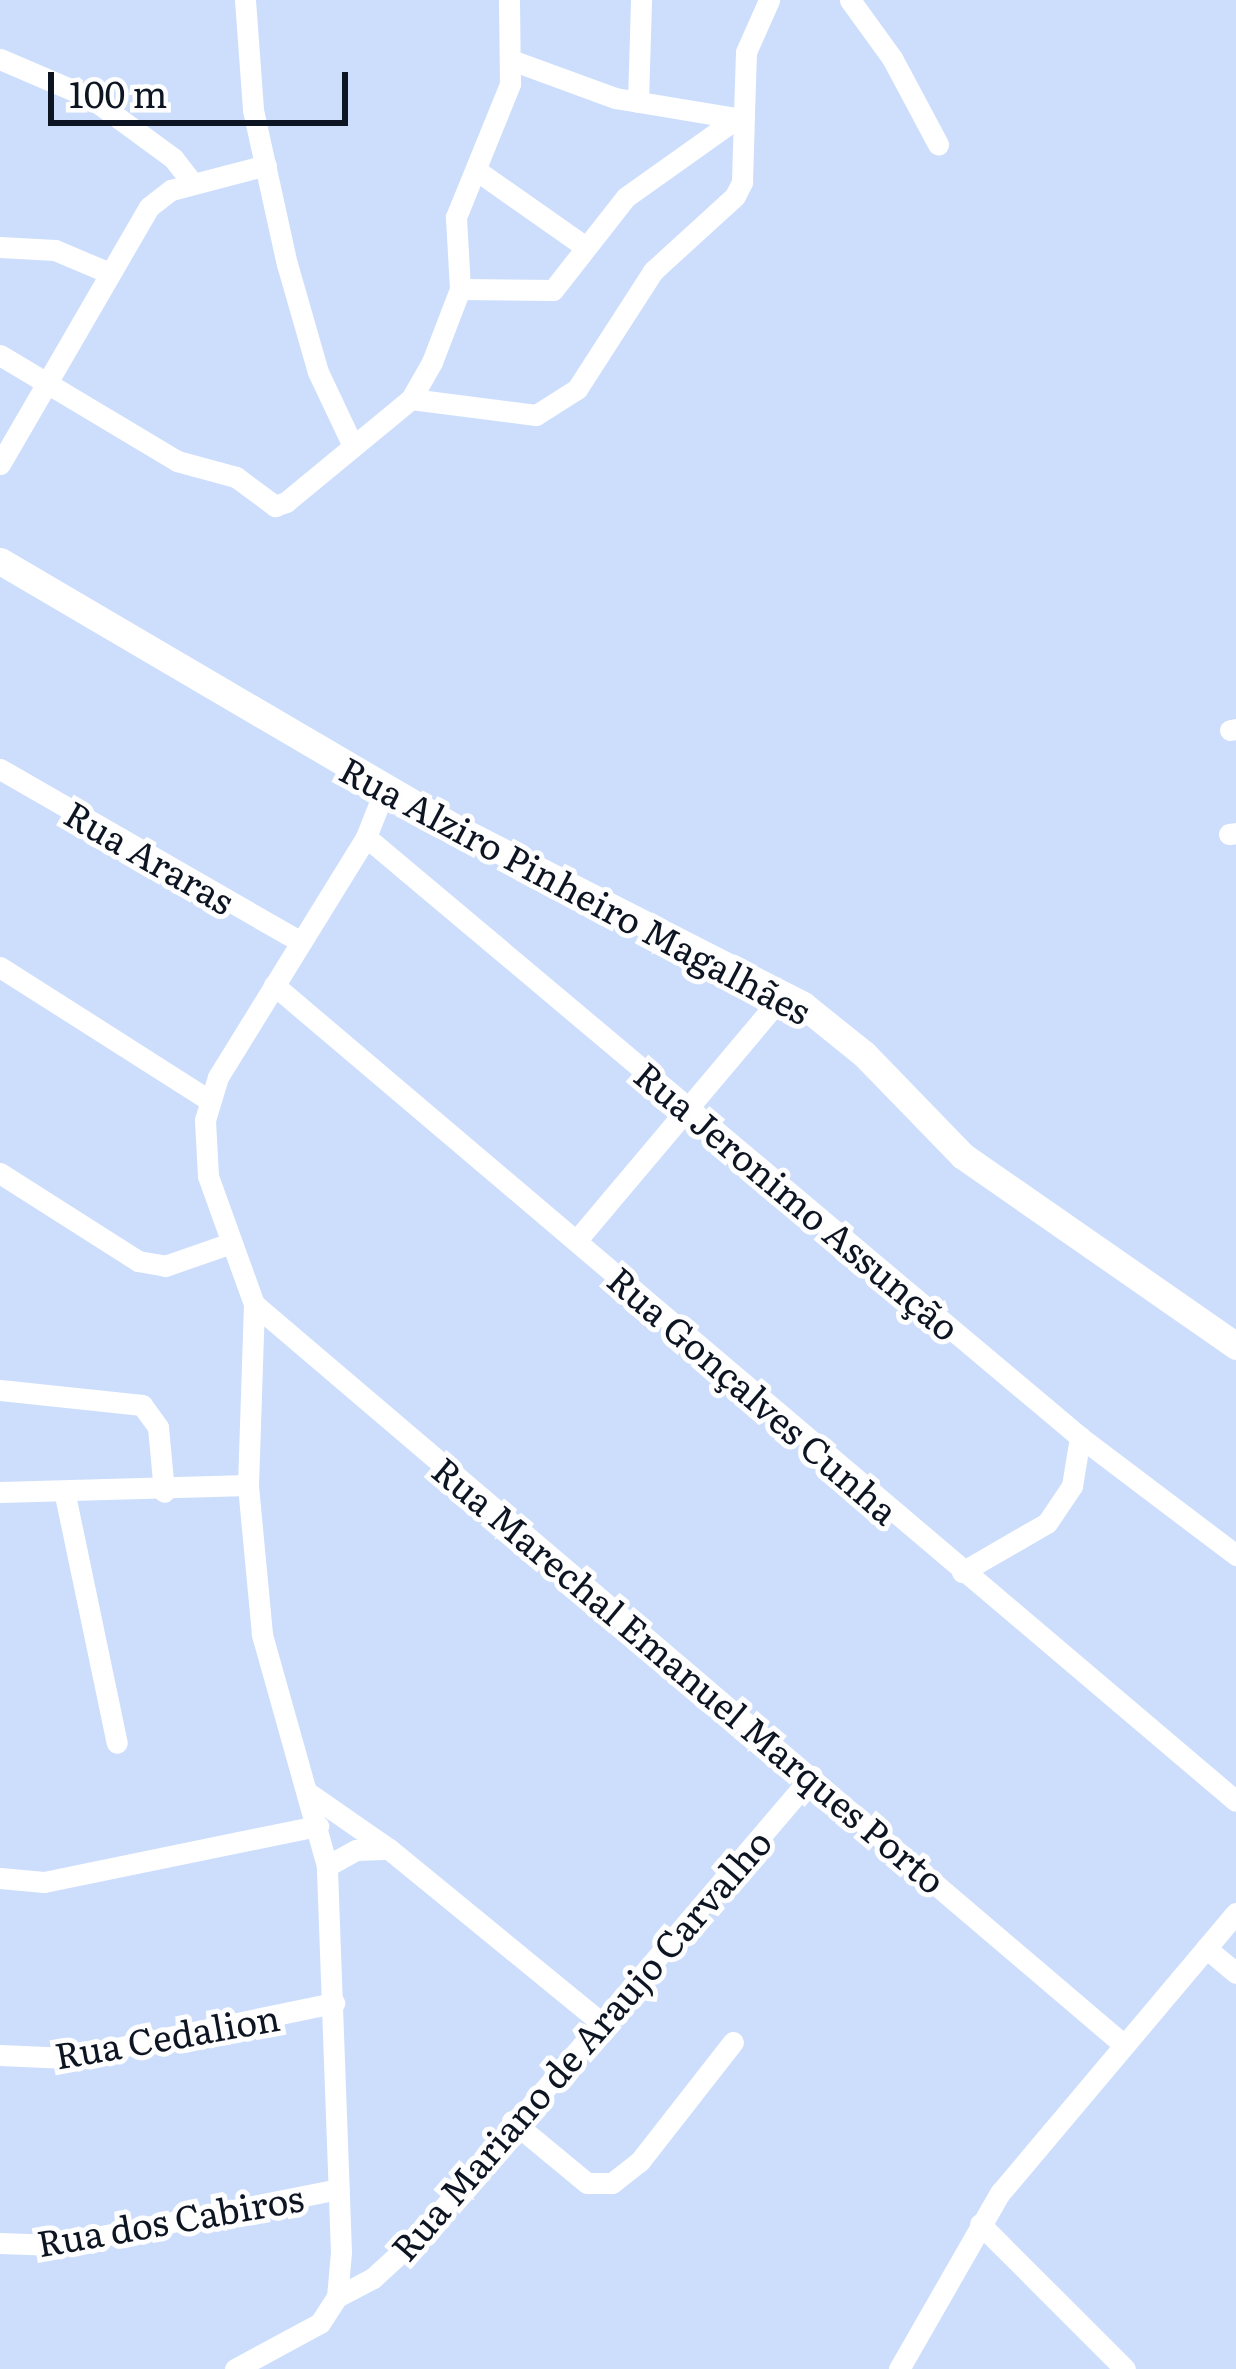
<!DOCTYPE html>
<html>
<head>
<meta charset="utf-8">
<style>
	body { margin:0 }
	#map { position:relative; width:1236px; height:2369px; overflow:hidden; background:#cddefd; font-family:Literata,serif }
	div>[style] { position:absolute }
	.minor>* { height:21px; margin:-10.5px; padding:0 10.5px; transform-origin:10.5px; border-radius:10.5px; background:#fff }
	.tertiary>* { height:27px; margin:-13.5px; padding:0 13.5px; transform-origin:13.5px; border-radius:13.5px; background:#fff }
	span { translate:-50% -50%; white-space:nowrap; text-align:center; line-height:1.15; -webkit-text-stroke:10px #fefefe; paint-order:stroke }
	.street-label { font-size:36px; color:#0e1522 }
	.scale { position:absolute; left:48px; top:72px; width:300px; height:54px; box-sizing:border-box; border:6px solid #0e1522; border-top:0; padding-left:15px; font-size:36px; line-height:42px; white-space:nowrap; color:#0e1522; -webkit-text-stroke:9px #fefefe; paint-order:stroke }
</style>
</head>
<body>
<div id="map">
	<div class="minor">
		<i style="left:245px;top:0;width:110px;rotate:85.8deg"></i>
		<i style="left:253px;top:110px;width:158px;rotate:77.6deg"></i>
		<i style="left:287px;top:264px;width:112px;rotate:74deg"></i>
		<i style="left:318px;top:372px;width:82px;rotate:64.7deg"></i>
		<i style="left:850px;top:0;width:72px;rotate:54.1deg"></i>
		<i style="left:892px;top:58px;width:98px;rotate:61.9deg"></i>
		<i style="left:0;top:59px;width:99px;rotate:23.2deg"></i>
		<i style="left:91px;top:98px;width:102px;rotate:36.2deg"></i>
		<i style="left:173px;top:158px;width:31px;rotate:52deg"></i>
		<i style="left:514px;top:61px;width:108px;rotate:20.1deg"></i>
		<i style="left:615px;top:98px;width:123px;rotate:9.4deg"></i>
		<i style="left:638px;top:102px;width:102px;rotate:-88.3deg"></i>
		<i style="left:476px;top:170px;width:132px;rotate:35.1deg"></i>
		<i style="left:0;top:247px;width:55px;rotate:3.1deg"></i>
		<i style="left:55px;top:250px;width:56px;rotate:22.9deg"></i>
		<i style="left:460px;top:289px;width:93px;rotate:0.6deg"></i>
		<i style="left:553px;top:290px;width:118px;rotate:-51.9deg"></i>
		<i style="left:626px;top:197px;width:145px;rotate:-35.4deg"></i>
		<i style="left:744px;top:113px;width:61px;rotate:-88.1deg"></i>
		<i style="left:746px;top:52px;width:57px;rotate:-66.1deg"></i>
		<i style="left:0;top:355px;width:206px;rotate:30.9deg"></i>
		<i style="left:177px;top:461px;width:61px;rotate:15.2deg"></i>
		<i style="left:236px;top:477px;width:49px;rotate:36.6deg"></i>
		<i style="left:275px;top:506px;width:12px;rotate:-20deg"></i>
		<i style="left:286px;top:502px;width:162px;rotate:-39.5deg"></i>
		<i style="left:411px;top:399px;width:43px;rotate:-60.4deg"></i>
		<i style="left:432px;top:362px;width:78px;rotate:-69deg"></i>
		<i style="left:460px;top:289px;width:72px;rotate:-93.2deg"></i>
		<i style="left:456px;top:217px;width:144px;rotate:-67.9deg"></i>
		<i style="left:510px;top:84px;width:84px;rotate:-90.7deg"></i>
		<i style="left:411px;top:399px;width:126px;rotate:7.3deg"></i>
		<i style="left:536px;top:415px;width:49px;rotate:-32.4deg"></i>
		<i style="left:577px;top:389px;width:140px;rotate:-57.2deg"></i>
		<i style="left:653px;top:271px;width:111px;rotate:-42.4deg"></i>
		<i style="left:735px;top:196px;width:16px;rotate:-63deg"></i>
		<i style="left:742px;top:182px;width:69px;rotate:-88.3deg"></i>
		<i style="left:0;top:464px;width:297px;rotate:-59.9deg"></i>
		<i style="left:149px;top:207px;width:28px;rotate:-38deg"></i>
		<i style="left:171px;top:190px;width:98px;rotate:-14.7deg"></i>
		<i style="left:1230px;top:730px;width:6px;rotate:-9deg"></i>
		<i style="left:0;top:769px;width:347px;rotate:29.9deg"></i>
		<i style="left:1229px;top:834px;width:7px;rotate:-8deg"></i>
		<i style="left:366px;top:837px;width:933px;rotate:40.04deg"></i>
		<i style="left:1080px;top:1437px;width:196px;rotate:37.1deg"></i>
		<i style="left:0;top:967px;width:248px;rotate:32.5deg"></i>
		<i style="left:274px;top:985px;width:1261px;rotate:40.31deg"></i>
		<i style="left:0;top:1173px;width:164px;rotate:32.5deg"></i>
		<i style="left:138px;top:1261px;width:27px;rotate:10deg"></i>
		<i style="left:165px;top:1266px;width:67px;rotate:-19.2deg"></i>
		<i style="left:576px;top:1241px;width:323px;rotate:-49.9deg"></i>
		<i style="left:254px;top:1304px;width:1143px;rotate:40.42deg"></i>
		<i style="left:0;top:1390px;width:143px;rotate:6deg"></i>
		<i style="left:142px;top:1405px;width:27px;rotate:54deg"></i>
		<i style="left:158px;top:1427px;width:65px;rotate:84.7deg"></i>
		<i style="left:0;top:1492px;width:248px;rotate:-1.6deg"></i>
		<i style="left:65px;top:1495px;width:253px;rotate:78.2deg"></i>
		<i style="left:962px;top:1572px;width:98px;rotate:-30deg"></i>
		<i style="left:1047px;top:1523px;width:45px;rotate:-56deg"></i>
		<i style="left:1072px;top:1486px;width:50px;rotate:-80.7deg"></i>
		<i style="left:310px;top:1794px;width:96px;rotate:34.8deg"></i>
		<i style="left:389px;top:1849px;width:269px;rotate:39.3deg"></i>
		<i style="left:327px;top:1866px;width:33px;rotate:-29deg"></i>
		<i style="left:356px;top:1850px;width:33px;rotate:-2deg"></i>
		<i style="left:0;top:1878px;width:44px;rotate:5.2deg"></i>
		<i style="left:44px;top:1882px;width:280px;rotate:-11.6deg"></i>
		<i style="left:1206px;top:1948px;width:39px;rotate:40deg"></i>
		<i style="left:0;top:2055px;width:68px;rotate:2.5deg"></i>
		<i style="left:68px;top:2058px;width:272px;rotate:-11.7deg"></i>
		<i style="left:512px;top:2121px;width:97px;rotate:39.6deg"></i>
		<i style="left:587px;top:2183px;width:25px"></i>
		<i style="left:612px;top:2183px;width:36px;rotate:-38deg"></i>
		<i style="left:640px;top:2161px;width:151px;rotate:-52deg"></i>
		<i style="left:980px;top:2224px;width:205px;rotate:45deg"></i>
		<i style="left:0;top:2243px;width:56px;rotate:2deg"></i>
		<i style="left:56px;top:2245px;width:288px;rotate:-11.2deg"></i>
		<i style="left:337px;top:2297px;width:41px;rotate:-27.8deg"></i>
		<i style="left:373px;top:2278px;width:67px;rotate:-42.6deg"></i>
		<i style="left:422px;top:2233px;width:601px;rotate:-49.52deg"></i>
		<i style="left:235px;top:2369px;width:97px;rotate:-28.4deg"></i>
		<i style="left:320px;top:2323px;width:31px;rotate:-57deg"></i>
		<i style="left:337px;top:2297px;width:45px;rotate:-84.9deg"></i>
		<i style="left:341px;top:2252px;width:386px;rotate:-92.1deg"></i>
		<i style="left:327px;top:1866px;width:241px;rotate:-105.7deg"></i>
		<i style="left:262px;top:1634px;width:150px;rotate:-95.4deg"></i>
		<i style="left:248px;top:1485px;width:181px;rotate:-88.1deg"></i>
		<i style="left:254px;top:1304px;width:136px;rotate:-109.8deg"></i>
		<i style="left:208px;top:1176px;width:56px;rotate:-93.1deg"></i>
		<i style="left:205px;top:1120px;width:45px;rotate:-73.2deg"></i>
		<i style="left:218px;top:1077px;width:282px;rotate:-58.3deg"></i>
		<i style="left:366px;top:837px;width:52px;rotate:-68.4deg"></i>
		<i style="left:899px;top:2369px;width:203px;rotate:-60.2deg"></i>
		<i style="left:1000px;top:2193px;width:366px;rotate:-49.9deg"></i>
	</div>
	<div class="tertiary">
		<i style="left:0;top:561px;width:524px;rotate:30.38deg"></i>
		<i style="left:452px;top:826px;width:394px;rotate:27deg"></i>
		<i style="left:803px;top:1005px;width:78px;rotate:38.8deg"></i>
		<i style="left:864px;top:1054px;width:142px;rotate:45.9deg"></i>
		<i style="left:963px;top:1156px;width:333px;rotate:34.8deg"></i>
	</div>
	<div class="street-label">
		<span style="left:150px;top:856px;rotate:30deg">Rua Araras</span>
		<span style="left:576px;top:889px;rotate:28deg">Rua Alziro Pinheiro Magalhães</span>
		<span style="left:798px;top:1200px;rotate:40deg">Rua Jeronimo Assunção</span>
		<span style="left:754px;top:1394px;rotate:41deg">Rua Gonçalves Cunha</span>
		<span style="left:690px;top:1674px;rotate:40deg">Rua Marechal Emanuel Marques Porto</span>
		<span style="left:167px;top:2035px;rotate:-10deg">Rua Cedalion</span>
		<span style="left:580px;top:2044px;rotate:-49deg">Rua Mariano de Araujo Carvalho</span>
		<span style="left:170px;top:2219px;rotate:-10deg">Rua dos Cabiros</span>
	</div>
	<div class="scale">100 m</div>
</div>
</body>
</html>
